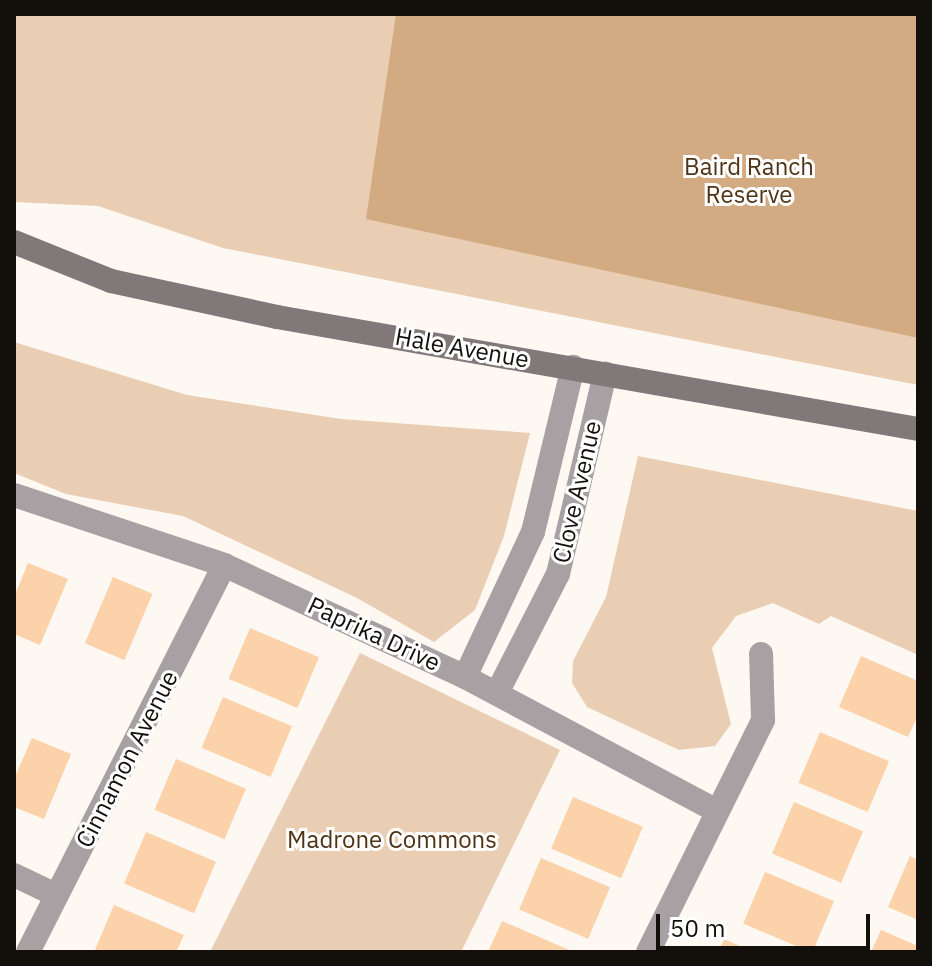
<!DOCTYPE html>
<html>
<head>
<meta charset="utf-8">
<style>
	body { margin:0 }
	#map { position:relative; width:932px; height:966px; overflow:hidden; background:#fef8f2; font-family:"IBM Plex Sans",sans-serif }
	div>[style] { position:absolute }
	.green>* { inset:0; background:#eaceb4 }
	.forest>* { inset:0; background:#d3ab83 }
	.building>* { inset:0; background:#fbd2a9; transform-origin:0 0 }
	.street>* { height:24px; margin:-12px; padding:0 12px; transform-origin:12px; border-radius:12px; background:#a8a1a3 }
	.secondary>* { height:24px; margin:-12px; padding:0 12px; transform-origin:12px; border-radius:12px; background:#81787a }
	span { translate:-50% -50%; white-space:nowrap; text-align:center; line-height:1.15; -webkit-text-stroke:6px #fff; paint-order:stroke }
	.park-label { font-size:24px; color:#4f3314 }
	.street-label { font-size:24px; color:#13100c }
	.frame { position:absolute; inset:0; border:16px solid #13100c; pointer-events:none }
	.scale { position:absolute; left:656px; top:914px; width:214px; height:36px; box-sizing:border-box; border:4px solid #13100c; border-top:0; padding-left:10px; font-size:24px; line-height:28px; white-space:nowrap; color:#13100c; -webkit-text-stroke:6px #fff; paint-order:stroke }
</style>
</head>
<body>
<div id="map">
	<div class="green">
		<i style="clip-path:polygon(14px 14px,918px 14px,918px 385px,223px 248px,98px 206px,14px 202px)"></i>
		<i style="clip-path:polygon(14px 342px,187px 395px,341px 419px,530px 433px,504px 536px,475px 610px,434px 642px,357px 598px,183px 516px,66px 494px,14px 473px)"></i>
		<i style="clip-path:polygon(638px 456px,918px 511px,918px 655px,831px 616px,819px 624px,773px 603px,736px 616px,712px 648px,731px 724px,715px 746px,679px 750px,587px 707px,572px 683px,573px 661px,606px 597px)"></i>
		<i style="clip-path:polygon(360px 653px,560px 750px,461px 952px,210px 952px)"></i>
	</div>
	<div class="forest">
		<i style="clip-path:polygon(396px 14px,918px 14px,918px 338px,366px 219px)"></i>
	</div>
	<div class="building">
		<i style="clip-path:polygon(28px 563px,68px 579px,40px 645px,14px 634px,14px 597px)"></i>
		<i style="left:113px;top:577px;width:43px;height:72px;rotate:23deg"></i>
		<i style="left:250px;top:628px;width:75px;height:55px;rotate:23deg"></i>
		<i style="clip-path:polygon(861px 656px,918px 681px,918px 715px,908px 737px,839px 707px)"></i>
		<i style="left:223px;top:697px;width:75px;height:55px;rotate:23deg"></i>
		<i style="left:820px;top:732px;width:75px;height:55px;rotate:23deg"></i>
		<i style="clip-path:polygon(32px 738px,71px 754px,44px 819px,14px 807px,14px 779px)"></i>
		<i style="left:176px;top:759px;width:76px;height:55px;rotate:23deg"></i>
		<i style="left:573px;top:797px;width:76px;height:56px;rotate:23deg"></i>
		<i style="left:794px;top:802px;width:75px;height:56px;rotate:23deg"></i>
		<i style="left:146px;top:832px;width:76px;height:56px;rotate:23deg"></i>
		<i style="clip-path:polygon(910px 856px,918px 860px,918px 920px,888px 907px)"></i>
		<i style="left:541px;top:858px;width:75px;height:56px;rotate:23deg"></i>
		<i style="left:765px;top:872px;width:75px;height:56px;rotate:23deg"></i>
		<i style="clip-path:polygon(114px 905px,184px 935px,176px 952px,94px 952px)"></i>
		<i style="clip-path:polygon(502px 921px,574px 952px,488px 952px)"></i>
		<i style="clip-path:polygon(881px 930px,918px 946px,918px 952px,871px 952px)"></i>
		<i style="clip-path:polygon(724px 939px,754px 952px,719px 952px)"></i>
	</div>
	<div class="street">
		<i style="left:14px;top:495px;width:221px;rotate:18.4deg"></i>
		<i style="left:224px;top:565px;width:266px;rotate:24.9deg"></i>
		<i style="left:465px;top:677px;width:285px;rotate:28deg"></i>
		<i style="left:465px;top:677px;width:160px;rotate:-64.9deg"></i>
		<i style="left:533px;top:532px;width:170px;rotate:-76.4deg"></i>
		<i style="left:497px;top:693px;width:134px;rotate:-62.9deg"></i>
		<i style="left:558px;top:574px;width:206px;rotate:-76.8deg"></i>
		<i style="left:14px;top:875px;width:47px;rotate:25.5deg"></i>
		<i style="left:28px;top:952px;width:434px;rotate:-63.1deg"></i>
		<i style="left:648px;top:952px;width:259px;rotate:-63.6deg"></i>
		<i style="left:763px;top:720px;width:66px;rotate:-91.7deg"></i>
	</div>
	<div class="secondary">
		<i style="left:14px;top:242px;width:105px;rotate:21.9deg"></i>
		<i style="left:111px;top:281px;width:170px;rotate:12.2deg"></i>
		<i style="left:277px;top:317px;width:651px;rotate:9.91deg"></i>
	</div>
	<div class="park-label">
		<span style="left:749px;top:181px">Baird Ranch<br>Reserve</span>
		<span style="left:392px;top:840px">Madrone Commons</span>
	</div>
	<div class="street-label">
		<span style="left:462px;top:348px;rotate:10deg">Hale Avenue</span>
		<span style="left:577px;top:492px;rotate:-77deg">Clove Avenue</span>
		<span style="left:374px;top:634px;rotate:25deg">Paprika Drive</span>
		<span style="left:127px;top:759px;rotate:-63deg">Cinnamon Avenue</span>
	</div>
	<div class="frame"></div>
	<div class="scale">50 m</div>
</div>
</body>
</html>
